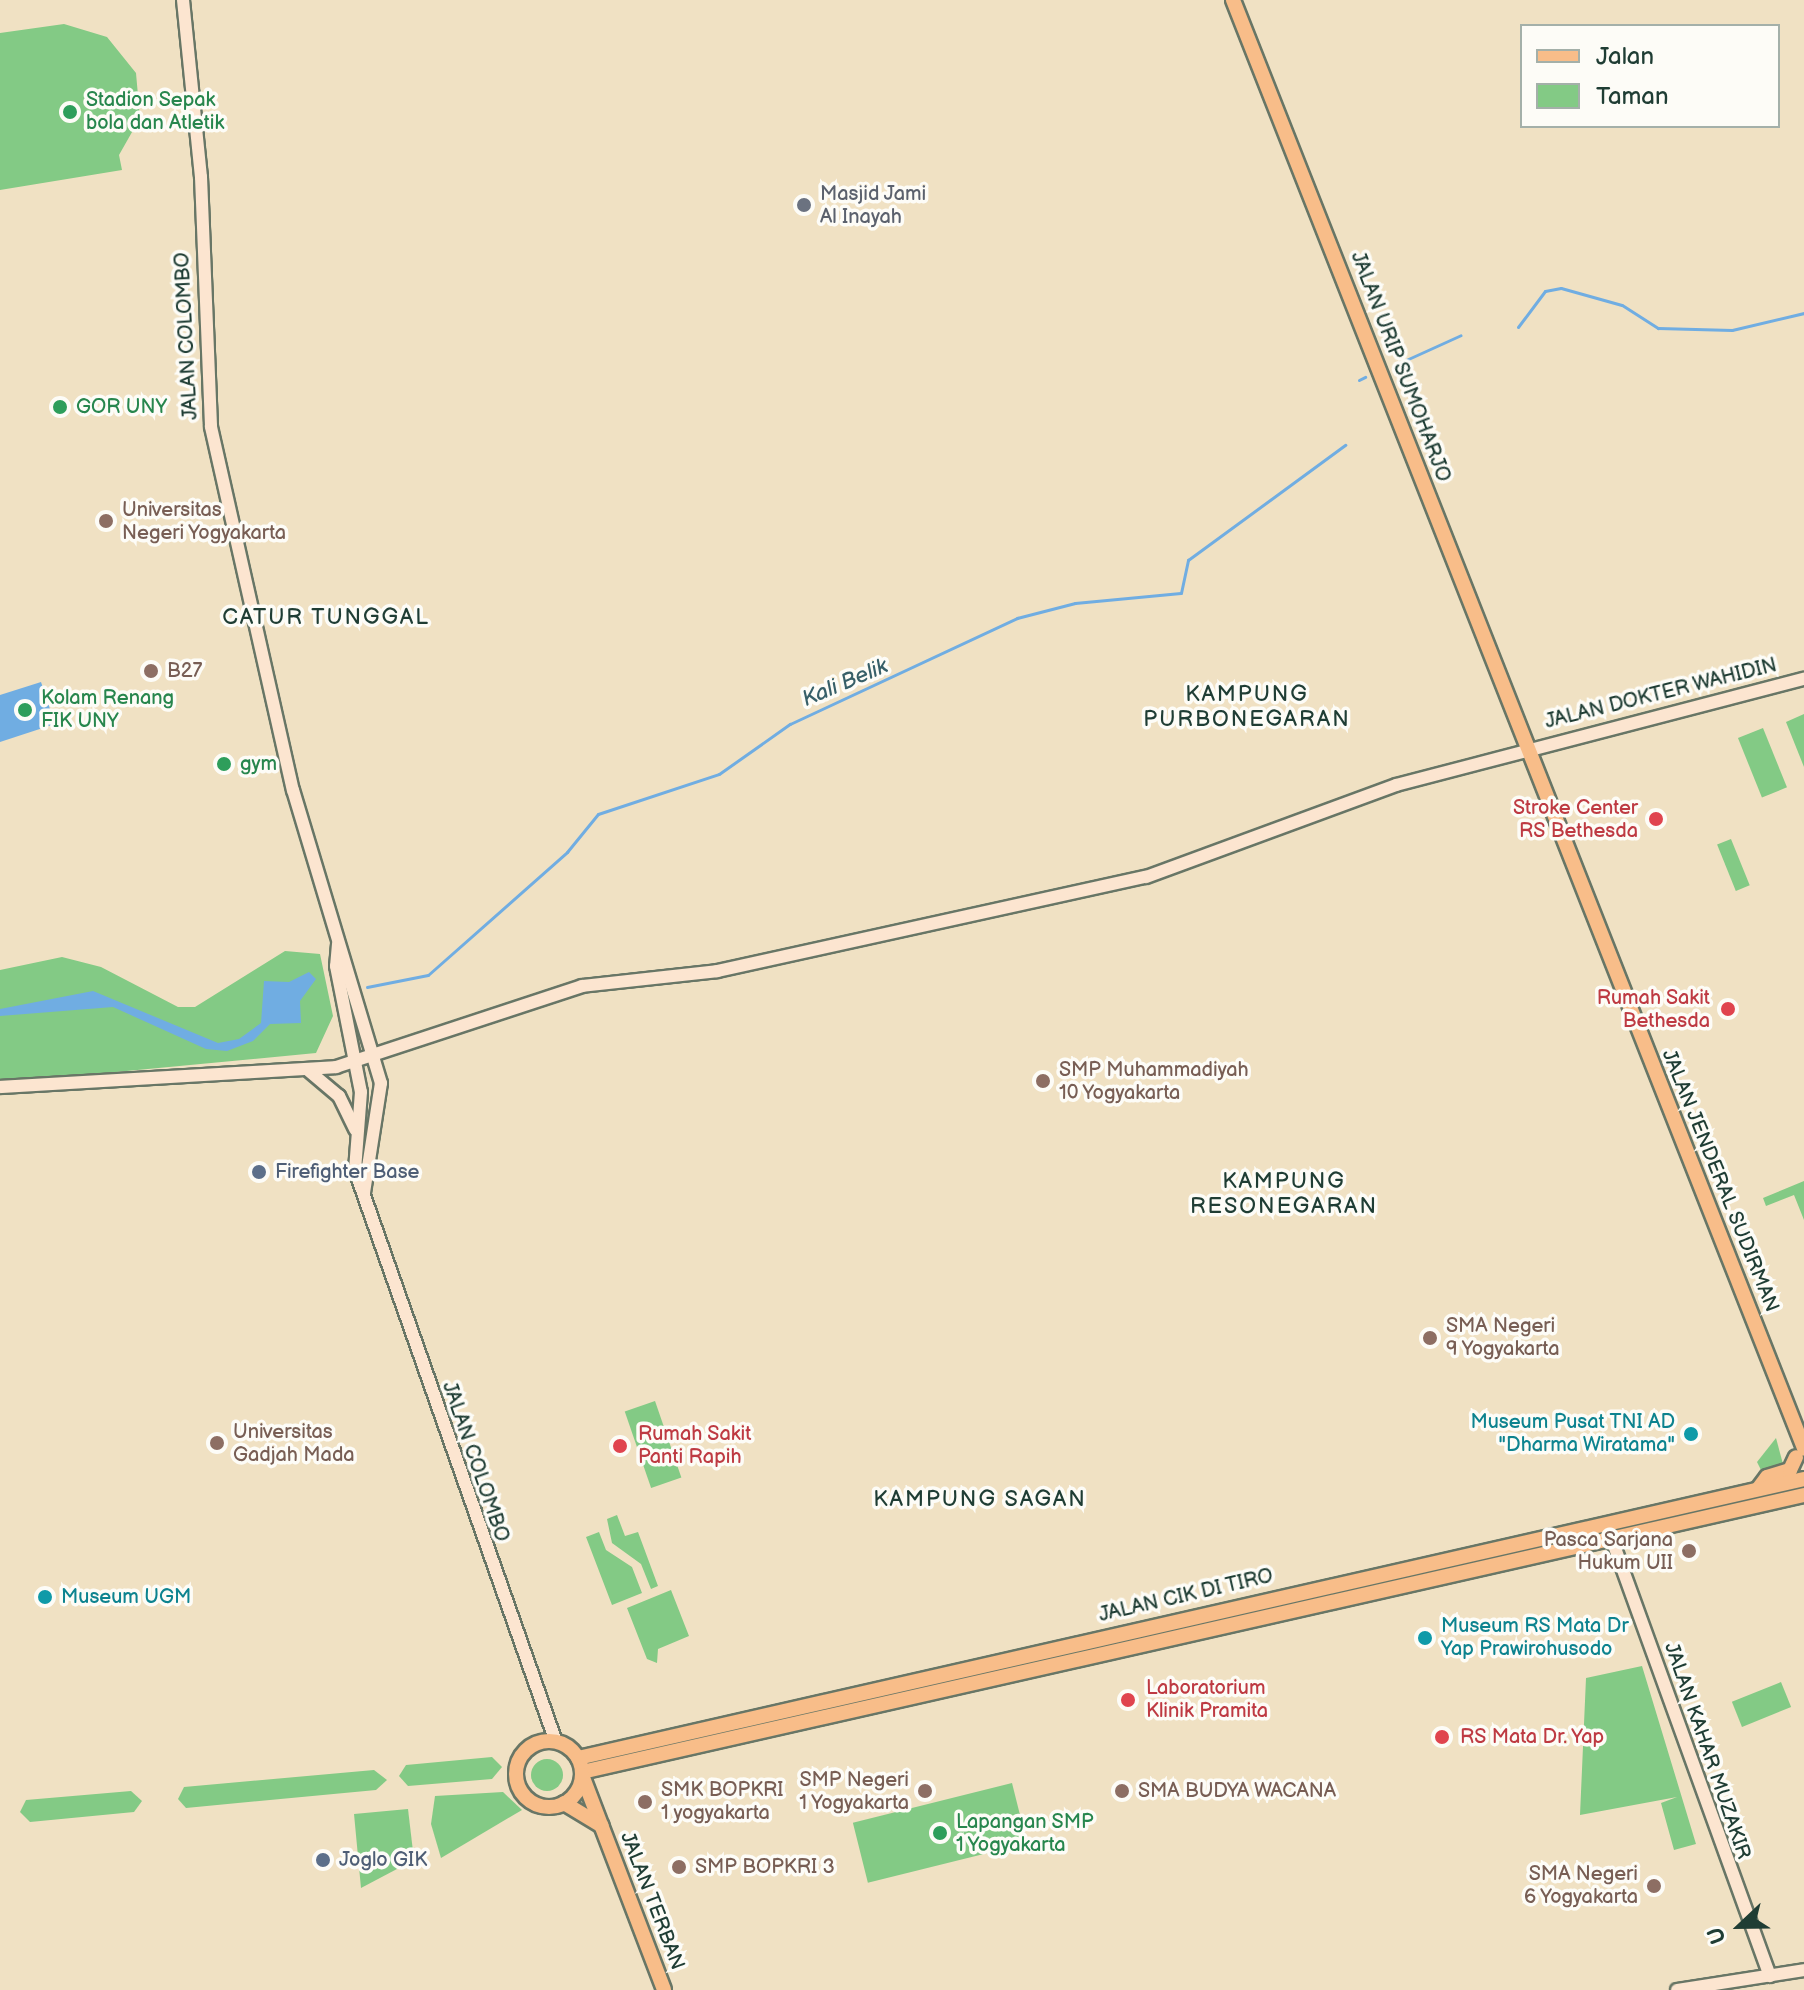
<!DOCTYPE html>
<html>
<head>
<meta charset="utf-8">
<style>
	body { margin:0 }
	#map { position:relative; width:1804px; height:1990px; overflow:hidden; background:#f0e1c3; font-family:"Balsamiq Sans",sans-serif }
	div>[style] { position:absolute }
	.green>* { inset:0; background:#83ca85; transform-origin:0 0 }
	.round { border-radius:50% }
	.water>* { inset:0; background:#70ade2 }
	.stream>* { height:3px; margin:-1.5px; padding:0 1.5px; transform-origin:1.5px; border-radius:1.5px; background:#70ade2 }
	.roads { filter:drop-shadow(2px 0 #687666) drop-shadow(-2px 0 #687666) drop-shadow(0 2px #687666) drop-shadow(0 -2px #687666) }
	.secondary>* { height:12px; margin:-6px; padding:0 6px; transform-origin:6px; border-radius:6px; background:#fce5d0 }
	.primary>* { height:14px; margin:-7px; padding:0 7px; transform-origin:7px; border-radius:7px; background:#f8bd89 }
	.primary>.ring { margin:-7px; padding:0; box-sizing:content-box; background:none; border:14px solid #f8bd89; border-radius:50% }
	.dots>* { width:22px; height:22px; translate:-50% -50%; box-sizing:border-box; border:4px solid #fdfcf7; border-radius:50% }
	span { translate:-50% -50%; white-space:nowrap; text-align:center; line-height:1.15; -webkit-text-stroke:7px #fdfcf7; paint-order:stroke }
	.leisure-label { font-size:20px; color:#27864d }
	.left { translate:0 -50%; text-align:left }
	.worship-label { font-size:20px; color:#5b616d }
	.street-label { font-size:20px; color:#1f3d34 }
	.education-label { font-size:20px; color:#785e54 }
	.right { translate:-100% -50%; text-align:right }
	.health-label { font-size:20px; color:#be3a42 }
	.service-label { font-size:20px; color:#4e5e75 }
	.culture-label { font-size:20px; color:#0d838f }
	.neighbourhood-label { font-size:22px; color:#1f3d34; letter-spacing:2px }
	.water-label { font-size:22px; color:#375f68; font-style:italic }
	.legend { position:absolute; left:1520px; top:24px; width:260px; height:104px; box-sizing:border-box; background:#fdfcf7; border:2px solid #a4b0a9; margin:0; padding:10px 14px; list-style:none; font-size:24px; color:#1f3d34 }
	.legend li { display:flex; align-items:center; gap:16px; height:40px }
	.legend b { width:40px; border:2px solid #a4b0a9 }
	.north { position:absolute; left:1700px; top:1886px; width:80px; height:80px; -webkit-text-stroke:6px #fdfcf7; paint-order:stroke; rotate:248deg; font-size:22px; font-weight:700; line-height:32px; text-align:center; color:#1f3d34 }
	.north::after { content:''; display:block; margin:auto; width:28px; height:36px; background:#1f3d34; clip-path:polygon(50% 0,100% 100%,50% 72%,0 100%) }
</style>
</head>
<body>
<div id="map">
	<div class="green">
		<i style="clip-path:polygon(64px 24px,107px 37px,136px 73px,140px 118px,119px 155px,122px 170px,0 190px,0 33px)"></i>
		<i style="clip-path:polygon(1804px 714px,1804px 767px,1786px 722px)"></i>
		<i style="left:1763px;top:728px;width:64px;height:27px;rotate:68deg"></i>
		<i style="left:1731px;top:839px;width:50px;height:15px;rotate:68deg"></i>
		<i style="clip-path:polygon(285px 951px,320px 954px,333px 1016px,316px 1053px,0 1083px,0 970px,62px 957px,101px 967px,178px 1007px,195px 1007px)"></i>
		<i style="clip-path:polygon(1804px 1181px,1804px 1220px,1794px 1195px,1766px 1206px,1763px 1198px)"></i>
		<i style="left:655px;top:1401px;width:81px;height:32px;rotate:71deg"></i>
		<i style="clip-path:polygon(1776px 1438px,1783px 1464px,1762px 1472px,1757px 1462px)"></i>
		<i style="clip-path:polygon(617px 1515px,625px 1536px,638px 1532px,658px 1586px,651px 1589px,641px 1564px,612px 1543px,607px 1519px)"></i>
		<i style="clip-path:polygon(599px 1532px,606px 1550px,632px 1567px,642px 1593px,612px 1605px,586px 1537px)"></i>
		<i style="clip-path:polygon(671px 1590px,689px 1636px,658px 1649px,657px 1663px,647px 1659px,627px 1608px)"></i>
		<i style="clip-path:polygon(1642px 1666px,1696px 1844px,1674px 1850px,1661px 1803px,1677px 1797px,1580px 1815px,1586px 1678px)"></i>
		<i style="left:1781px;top:1682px;width:27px;height:53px;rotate:68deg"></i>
		<i style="clip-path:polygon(492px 1757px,502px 1767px,492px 1779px,408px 1786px,399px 1776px,406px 1765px)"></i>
		<i class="round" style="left:531px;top:1759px;width:32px;height:32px"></i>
		<i style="clip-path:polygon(374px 1770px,387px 1780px,376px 1790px,186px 1808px,178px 1799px,184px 1787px)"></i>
		<i style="left:1012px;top:1783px;width:62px;height:164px;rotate:76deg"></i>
		<i style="clip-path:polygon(131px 1791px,142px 1801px,134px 1812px,30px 1822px,20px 1812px,26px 1800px)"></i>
		<i style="clip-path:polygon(503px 1792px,522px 1810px,441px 1858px,431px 1824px,435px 1796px)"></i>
		<i style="clip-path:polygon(408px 1809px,414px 1860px,361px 1888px,354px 1814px)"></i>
	</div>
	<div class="water">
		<i style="clip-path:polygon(41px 682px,55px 724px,0 742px,0 695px)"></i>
		<i style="clip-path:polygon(309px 972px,316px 979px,300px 1001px,301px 1023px,270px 1024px,253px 1041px,227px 1051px,206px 1049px,113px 1007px,0 1016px,0 1009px,93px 991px,218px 1043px,239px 1039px,261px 1023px,264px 981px,289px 982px)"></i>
	</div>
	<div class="stream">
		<i style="left:1518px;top:327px;width:45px;rotate:-53.1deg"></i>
		<i style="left:1545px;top:291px;width:16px;rotate:-11deg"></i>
		<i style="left:1561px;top:288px;width:63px;rotate:15.6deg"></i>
		<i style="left:1622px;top:305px;width:43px;rotate:32.6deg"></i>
		<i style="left:1658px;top:328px;width:74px;rotate:1.5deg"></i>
		<i style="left:1732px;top:330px;width:74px;rotate:-13.3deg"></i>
		<i style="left:1395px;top:365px;width:72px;rotate:-24.4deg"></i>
		<i style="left:1359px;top:380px;width:7px;rotate:-27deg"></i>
		<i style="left:367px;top:987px;width:62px;rotate:-11.1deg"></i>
		<i style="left:428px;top:975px;width:186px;rotate:-41.5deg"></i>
		<i style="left:567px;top:852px;width:49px;rotate:-50.8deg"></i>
		<i style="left:598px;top:814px;width:127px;rotate:-18.3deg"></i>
		<i style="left:719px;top:774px;width:87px;rotate:-35.2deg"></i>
		<i style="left:790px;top:724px;width:251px;rotate:-25deg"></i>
		<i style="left:1017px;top:618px;width:60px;rotate:-14.5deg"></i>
		<i style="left:1075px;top:603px;width:106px;rotate:-5.4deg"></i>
		<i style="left:1181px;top:593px;width:34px;rotate:-78deg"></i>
		<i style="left:1188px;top:560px;width:195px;rotate:-36.2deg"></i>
	</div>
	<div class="roads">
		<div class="secondary">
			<i style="left:183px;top:0;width:178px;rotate:84.2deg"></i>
			<i style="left:201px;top:177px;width:250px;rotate:87.7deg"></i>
			<i style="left:211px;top:427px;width:372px;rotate:77.3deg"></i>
			<i style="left:293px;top:790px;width:306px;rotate:73.3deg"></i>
			<i style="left:381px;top:1083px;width:111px;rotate:98.8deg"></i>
			<i style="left:338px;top:944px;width:22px;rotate:95deg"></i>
			<i style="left:336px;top:966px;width:128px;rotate:78.8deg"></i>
			<i style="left:361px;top:1092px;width:78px;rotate:94.4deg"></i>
			<i style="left:355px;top:1170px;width:606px;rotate:70.64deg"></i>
			<i style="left:309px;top:1071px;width:39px;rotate:40deg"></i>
			<i style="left:339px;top:1096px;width:37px;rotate:64deg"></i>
			<i style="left:0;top:1087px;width:337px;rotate:-3.4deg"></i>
			<i style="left:336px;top:1067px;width:259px;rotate:-18.2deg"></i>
			<i style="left:582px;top:986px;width:136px;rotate:-6.3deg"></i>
			<i style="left:717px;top:971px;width:439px;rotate:-12.4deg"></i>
			<i style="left:1146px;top:877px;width:266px;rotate:-20.2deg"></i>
			<i style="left:1396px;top:785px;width:422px;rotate:-14.6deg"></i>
			<i style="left:1611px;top:1537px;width:467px;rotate:70.1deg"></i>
			<i style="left:1677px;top:1990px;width:129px;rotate:-8.9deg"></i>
		</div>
		<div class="primary">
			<i style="left:1233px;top:0;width:1557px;rotate:68.48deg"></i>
			<i style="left:1758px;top:1489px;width:15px;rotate:-53deg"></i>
			<i style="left:1767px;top:1477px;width:24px;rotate:-17deg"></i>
			<i style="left:1790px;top:1470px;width:14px;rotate:-65deg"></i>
			<i class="ring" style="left:516px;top:1741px;width:52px;height:52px"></i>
			<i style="left:578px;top:1758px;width:1257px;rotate:-12.82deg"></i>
			<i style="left:582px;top:1772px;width:1253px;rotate:-12.77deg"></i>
			<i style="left:582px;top:1775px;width:230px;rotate:69.1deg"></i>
			<i style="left:564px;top:1803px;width:44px;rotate:31.2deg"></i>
		</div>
	</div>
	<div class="dots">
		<i style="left:70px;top:112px;background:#2e9e5b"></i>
		<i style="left:804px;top:205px;background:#6b7280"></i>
		<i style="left:60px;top:407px;background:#2e9e5b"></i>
		<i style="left:106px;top:521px;background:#8d6e63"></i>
		<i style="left:151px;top:671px;background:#8d6e63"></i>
		<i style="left:25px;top:710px;background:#2e9e5b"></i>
		<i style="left:224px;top:764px;background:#2e9e5b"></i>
		<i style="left:1656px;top:819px;background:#e0444e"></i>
		<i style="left:1728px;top:1009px;background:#e0444e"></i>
		<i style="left:1043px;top:1081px;background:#8d6e63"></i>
		<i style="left:259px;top:1172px;background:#5c6f8a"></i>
		<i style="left:1430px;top:1338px;background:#8d6e63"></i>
		<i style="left:1691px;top:1434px;background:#0f9aa8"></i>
		<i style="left:217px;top:1443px;background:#8d6e63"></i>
		<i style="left:620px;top:1446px;background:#e0444e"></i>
		<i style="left:1689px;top:1551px;background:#8d6e63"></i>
		<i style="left:45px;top:1597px;background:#0f9aa8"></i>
		<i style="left:1425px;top:1638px;background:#0f9aa8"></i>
		<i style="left:1128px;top:1700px;background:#e0444e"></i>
		<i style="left:1442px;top:1737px;background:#e0444e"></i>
		<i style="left:925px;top:1791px;background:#8d6e63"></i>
		<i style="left:1122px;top:1791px;background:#8d6e63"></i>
		<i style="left:645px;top:1802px;background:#8d6e63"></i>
		<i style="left:940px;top:1833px;background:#2e9e5b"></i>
		<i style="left:323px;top:1860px;background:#5c6f8a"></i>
		<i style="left:679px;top:1867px;background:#8d6e63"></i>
		<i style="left:1654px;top:1886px;background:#8d6e63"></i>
	</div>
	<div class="leisure-label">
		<span class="left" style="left:86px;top:112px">Stadion Sepak<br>bola dan Atletik</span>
		<span class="left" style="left:76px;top:407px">GOR UNY</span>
		<span class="left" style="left:41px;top:710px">Kolam Renang<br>FIK UNY</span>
		<span class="left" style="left:240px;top:764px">gym</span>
		<span class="left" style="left:956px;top:1834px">Lapangan SMP<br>1 Yogyakarta</span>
	</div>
	<div class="worship-label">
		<span class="left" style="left:820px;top:206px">Masjid Jami<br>Al Inayah</span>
	</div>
	<div class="street-label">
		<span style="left:187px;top:336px;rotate:-93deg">JALAN COLOMBO</span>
		<span style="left:1400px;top:367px;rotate:69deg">JALAN URIP SUMOHARJO</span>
		<span style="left:1661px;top:694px;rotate:-14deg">JALAN DOKTER WAHIDIN</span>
		<span style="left:1720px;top:1181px;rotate:68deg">JALAN JENDERAL SUDIRMAN</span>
		<span style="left:475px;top:1462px;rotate:71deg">JALAN COLOMBO</span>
		<span style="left:1186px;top:1596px;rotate:-13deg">JALAN CIK DI TIRO</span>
		<span style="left:1707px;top:1751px;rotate:71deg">JALAN KAHAR MUZAKIR</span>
		<span style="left:652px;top:1901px;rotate:69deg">JALAN TERBAN</span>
	</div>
	<div class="education-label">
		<span class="left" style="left:122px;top:522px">Universitas<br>Negeri Yogyakarta</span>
		<span class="left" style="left:167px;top:671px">B27</span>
		<span class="left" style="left:1059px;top:1082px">SMP Muhammadiyah<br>10 Yogyakarta</span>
		<span class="left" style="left:1446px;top:1338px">SMA Negeri<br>9 Yogyakarta</span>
		<span class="left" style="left:233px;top:1444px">Universitas<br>Gadjah Mada</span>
		<span class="right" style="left:1673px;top:1552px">Pasca Sarjana<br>Hukum UII</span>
		<span class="right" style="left:909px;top:1792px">SMP Negeri<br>1 Yogyakarta</span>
		<span class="left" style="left:661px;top:1802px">SMK BOPKRI<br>1 yogyakarta</span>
		<span class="left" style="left:1138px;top:1791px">SMA BUDYA WACANA</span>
		<span class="left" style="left:695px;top:1867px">SMP BOPKRI 3</span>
		<span class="right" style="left:1638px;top:1886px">SMA Negeri<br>6 Yogyakarta</span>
	</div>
	<div class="health-label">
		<span class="right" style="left:1638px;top:820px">Stroke Center<br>RS Bethesda</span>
		<span class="right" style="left:1710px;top:1010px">Rumah Sakit<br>Bethesda</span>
		<span class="left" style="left:638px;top:1446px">Rumah Sakit<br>Panti Rapih</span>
		<span class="left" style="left:1146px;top:1700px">Laboratorium<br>Klinik Pramita</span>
		<span class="left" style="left:1460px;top:1737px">RS Mata Dr. Yap</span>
	</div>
	<div class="service-label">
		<span class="left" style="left:275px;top:1172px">Firefighter Base</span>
		<span class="left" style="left:339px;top:1860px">Joglo GIK</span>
	</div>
	<div class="culture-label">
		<span class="right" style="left:1675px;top:1434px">Museum Pusat TNI AD<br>"Dharma Wiratama"</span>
		<span class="left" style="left:61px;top:1597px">Museum UGM</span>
		<span class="left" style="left:1441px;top:1638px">Museum RS Mata Dr<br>Yap Prawirohusodo</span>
	</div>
	<div class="neighbourhood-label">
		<span style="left:326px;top:618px">CATUR TUNGGAL</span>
		<span style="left:1247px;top:707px">KAMPUNG<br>PURBONEGARAN</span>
		<span style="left:1284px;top:1194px">KAMPUNG<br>RESONEGARAN</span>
		<span style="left:980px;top:1500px">KAMPUNG SAGAN</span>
	</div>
	<div class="water-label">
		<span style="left:845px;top:683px;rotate:-23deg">Kali Belik</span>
	</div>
	<ul class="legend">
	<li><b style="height:10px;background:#f8bd89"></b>Jalan</li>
	<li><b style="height:22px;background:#83ca85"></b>Taman</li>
	</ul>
	<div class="north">U</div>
</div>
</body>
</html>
